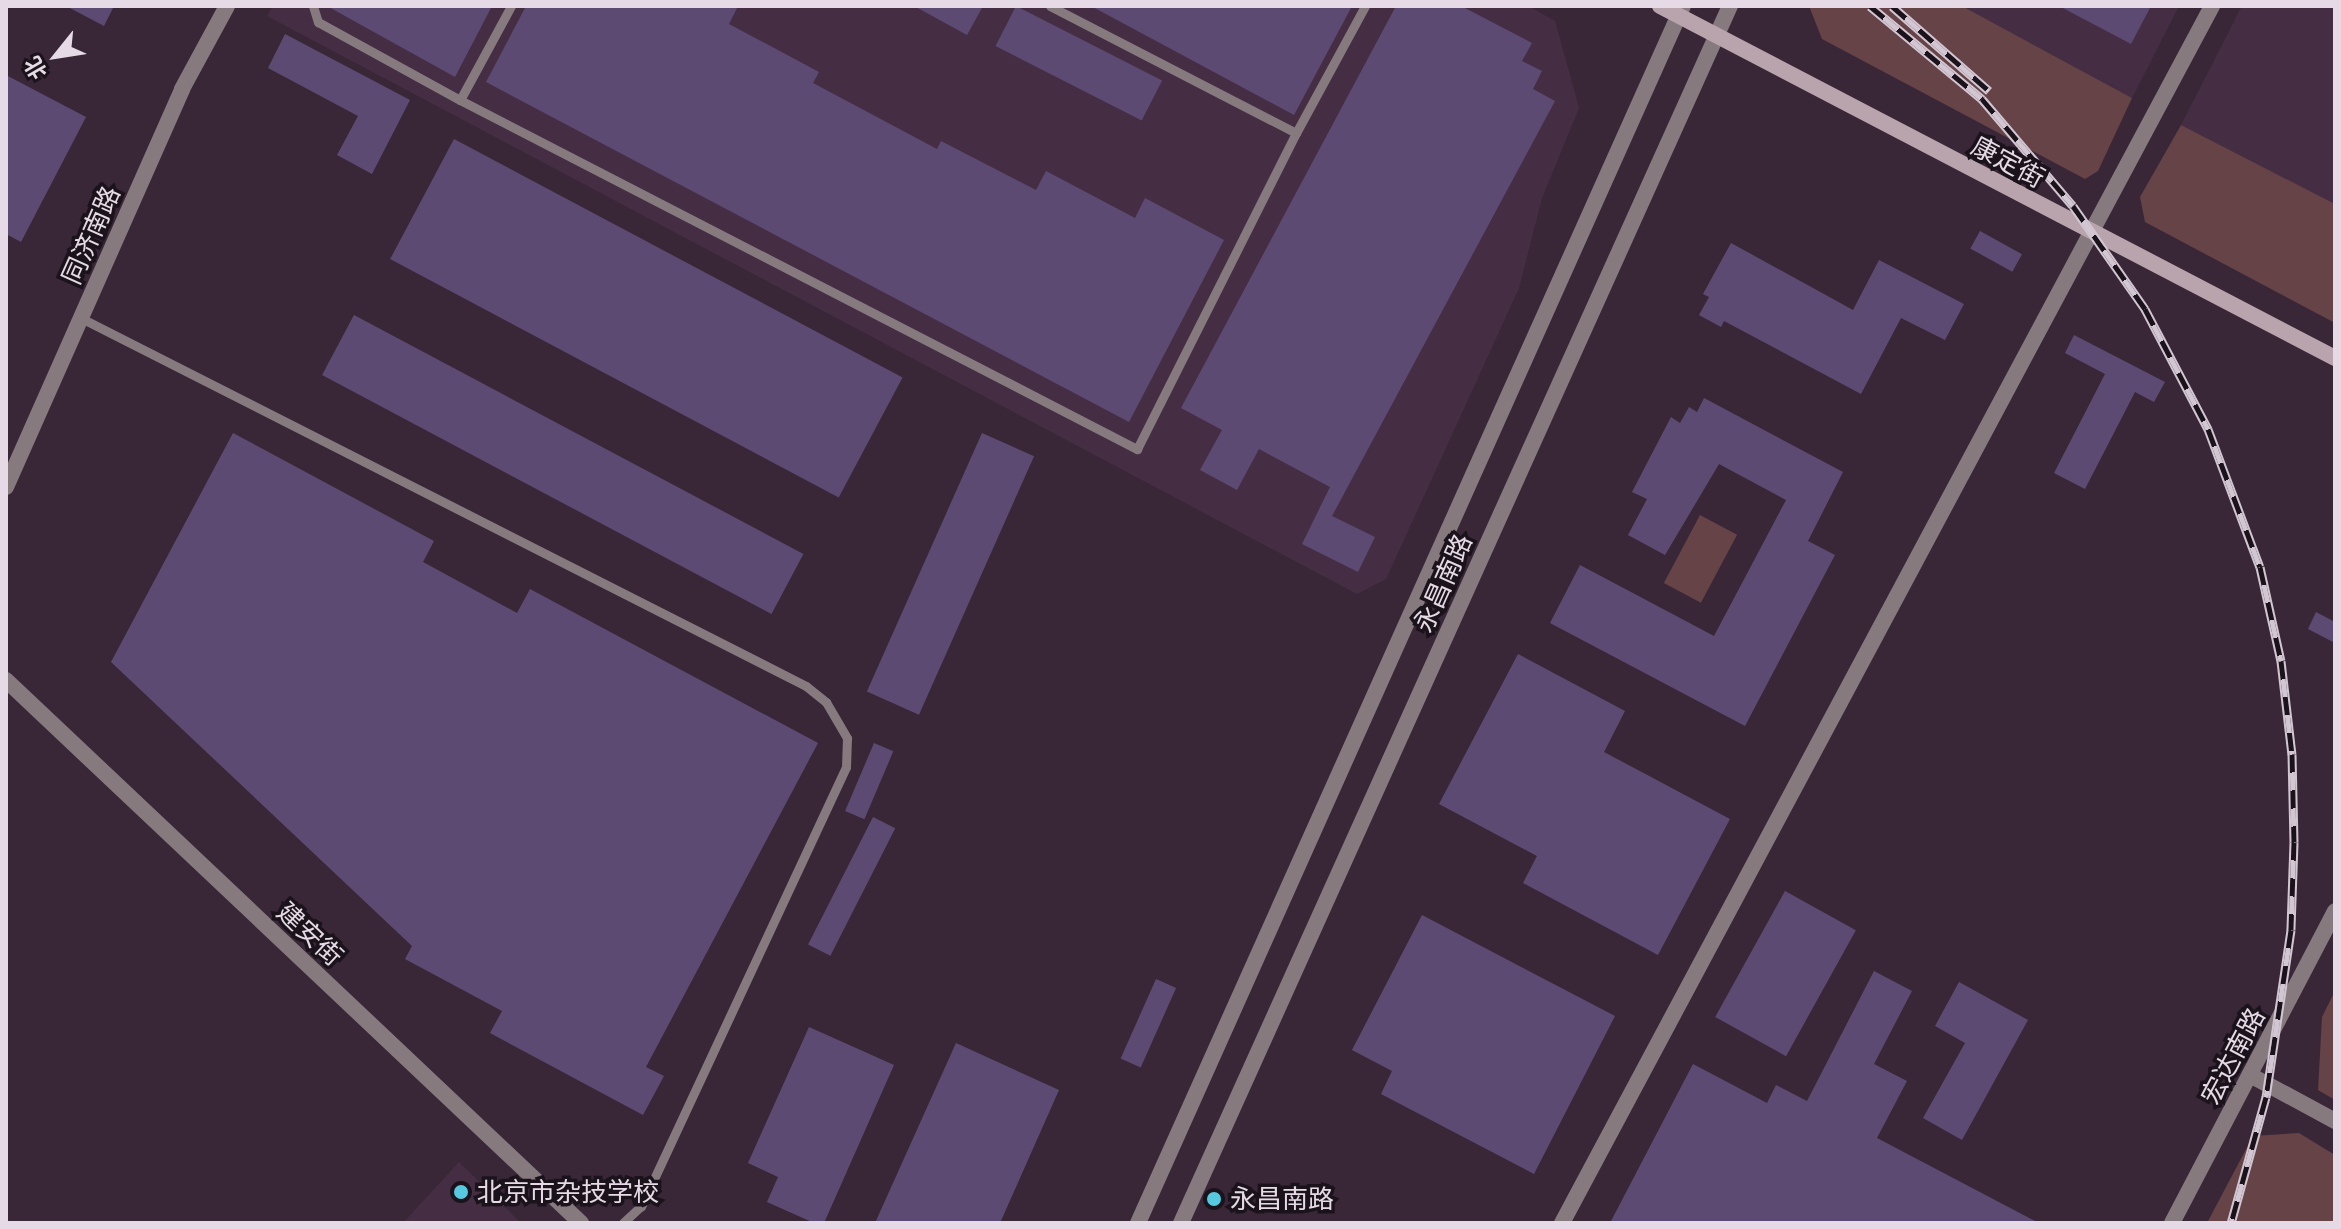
<!DOCTYPE html>
<html>
<head>
<meta charset="utf-8">
<style>
	body { margin:0 }
	#map { position:relative; width:2341px; height:1229px; overflow:hidden; background:#392738; font-family:"PT Sans","Noto Sans SC",sans-serif }
	div>[style] { position:absolute }
	.built>* { inset:0; background:#452e44 }
	.green>* { inset:0; background:#654346; transform-origin:0 0 }
	.building>* { inset:0; background:#5d4a73; transform-origin:0 0 }
	.service>* { height:9px; margin:-4.5px; padding:0 4.5px; transform-origin:4.5px; border-radius:4.5px; background:#867a7f }
	.minor>* { height:16px; margin:-8px; padding:0 8px; transform-origin:8px; border-radius:8px; background:#867a7f }
	.tertiary>* { height:16px; margin:-8px; padding:0 8px; transform-origin:8px; border-radius:8px; background:#867a7f }
	.secondary>* { height:16px; margin:-8px; padding:0 8px; transform-origin:8px; border-radius:8px; background:#b9a4ad }
	.rail>* { height:9px; margin-top:-4.5px; transform-origin:0; background:repeating-linear-gradient(90deg,#1b131b 0 18px,#d2c6d2 0 36px); box-sizing:border-box; border-block:2px solid #d2c6d2 }
	.dots>* { width:22px; height:22px; translate:-50% -50%; box-sizing:border-box; border:4px solid #1b131b; border-radius:50% }
	span { translate:-50% -50%; white-space:nowrap; text-align:center; line-height:1.15; -webkit-text-stroke:7px #1b131b; paint-order:stroke }
	.street-label { font-size:26px; color:#e5dae5 }
	.poi-label { font-size:26px; color:#e5dae5 }
	.left { translate:0 -50%; text-align:left }
	.frame { position:absolute; inset:0; border:8px solid #e5dae5; pointer-events:none }
	.north { position:absolute; left:16px; top:16px; width:80px; height:80px; -webkit-text-stroke:6px #1b131b; paint-order:stroke; rotate:240deg; font-size:22px; font-weight:700; line-height:32px; text-align:center; color:#e5dae5 }
	.north::after { content:''; display:block; margin:auto; width:28px; height:36px; background:#e5dae5; clip-path:polygon(50% 0,100% 100%,50% 72%,0 100%) }
</style>
</head>
<body>
<div id="map">
	<div class="built">
		<i style="clip-path:polygon(273px 6px,1528px 6px,1555px 21px,1579px 108px,1542px 198px,1519px 288px,1386px 579px,1357px 594px,267px 16px)"></i>
		<i style="clip-path:polygon(1962px 6px,2179px 6px,2132px 98px)"></i>
		<i style="clip-path:polygon(2242px 6px,2335px 6px,2335px 204px,2181px 125px)"></i>
		<i style="clip-path:polygon(459px 1162px,521px 1223px,403px 1223px)"></i>
	</div>
	<div class="green">
		<i style="clip-path:polygon(1809px 6px,1962px 6px,2132px 98px,2098px 171px,2085px 179px,1822px 39px)"></i>
		<i style="clip-path:polygon(2181px 125px,2335px 204px,2335px 323px,2145px 222px,2140px 197px)"></i>
		<i style="left:1700px;top:515px;width:42px;height:77px;rotate:28deg"></i>
		<i style="clip-path:polygon(2335px 991px,2335px 1100px,2318px 1090px,2322px 1017px)"></i>
		<i style="clip-path:polygon(2299px 1133px,2335px 1155px,2335px 1223px,2207px 1223px,2253px 1136px)"></i>
	</div>
	<div class="building">
		<i style="clip-path:polygon(66px 6px,114px 6px,104px 26px)"></i>
		<i style="clip-path:polygon(327px 6px,492px 6px,455px 77px)"></i>
		<i style="clip-path:polygon(526px 6px,738px 6px,729px 24px,819px 72px,813px 83px,937px 149px,941px 141px,1036px 190px,1046px 171px,1135px 218px,1145px 198px,1224px 240px,1129px 422px,486px 82px)"></i>
		<i style="clip-path:polygon(914px 6px,983px 6px,967px 35px)"></i>
		<i style="left:1016px;top:6px;width:164px;height:45px;rotate:27deg"></i>
		<i style="clip-path:polygon(1091px 6px,1352px 6px,1294px 115px)"></i>
		<i style="clip-path:polygon(1396px 6px,1461px 6px,1532px 43px,1522px 61px,1542px 71px,1533px 89px,1555px 101px,1332px 516px,1375px 537px,1358px 572px,1302px 544px,1330px 487px,1259px 449px,1237px 490px,1200px 470px,1222px 430px,1181px 408px)"></i>
		<i style="clip-path:polygon(2059px 6px,2151px 6px,2131px 44px)"></i>
		<i style="clip-path:polygon(285px 34px,410px 100px,372px 174px,337px 155px,358px 116px,268px 68px)"></i>
		<i style="clip-path:polygon(6px 75px,86px 117px,21px 242px,6px 234px)"></i>
		<i style="left:454px;top:139px;width:508px;height:136px;rotate:28deg"></i>
		<i style="left:1980px;top:231px;width:48px;height:20px;rotate:29deg"></i>
		<i style="clip-path:polygon(1731px 243px,1853px 310px,1879px 260px,1964px 304px,1945px 340px,1901px 318px,1861px 394px,1724px 321px,1721px 327px,1699px 315px,1709px 297px,1703px 294px)"></i>
		<i style="left:354px;top:315px;width:509px;height:68px;rotate:28deg"></i>
		<i style="clip-path:polygon(2074px 335px,2165px 382px,2154px 402px,2135px 392px,2085px 489px,2054px 473px,2105px 374px,2065px 353px)"></i>
		<i style="clip-path:polygon(1704px 398px,1843px 472px,1808px 541px,1835px 555px,1745px 726px,1550px 623px,1580px 565px,1714px 636px,1786px 500px,1719px 464px,1665px 555px,1628px 535px,1647px 499px,1632px 492px,1671px 417px,1680px 423px,1689px 407px,1697px 412px)"></i>
		<i style="clip-path:polygon(233px 433px,434px 541px,423px 562px,517px 613px,530px 589px,818px 743px,646px 1067px,664px 1076px,643px 1115px,490px 1033px,502px 1011px,405px 959px,412px 946px,111px 662px)"></i>
		<i style="left:982px;top:433px;width:57px;height:283px;rotate:24deg"></i>
		<i style="clip-path:polygon(2316px 612px,2335px 622px,2335px 643px,2308px 629px)"></i>
		<i style="clip-path:polygon(1518px 654px,1625px 711px,1604px 752px,1730px 819px,1658px 955px,1523px 883px,1537px 856px,1439px 804px)"></i>
		<i style="left:874px;top:743px;width:21px;height:74px;rotate:23deg"></i>
		<i style="left:873px;top:817px;width:25px;height:143px;rotate:27deg"></i>
		<i style="left:1785px;top:891px;width:81px;height:144px;rotate:29deg"></i>
		<i style="clip-path:polygon(1422px 915px,1615px 1016px,1534px 1174px,1381px 1094px,1392px 1071px,1352px 1050px)"></i>
		<i style="clip-path:polygon(1874px 971px,1912px 991px,1874px 1064px,1907px 1081px,1877px 1138px,2039px 1223px,1610px 1223px,1693px 1064px,1767px 1103px,1776px 1085px,1807px 1101px)"></i>
		<i style="left:1156px;top:979px;width:22px;height:87px;rotate:24deg"></i>
		<i style="clip-path:polygon(1959px 982px,2028px 1020px,1962px 1140px,1923px 1118px,1965px 1043px,1935px 1026px)"></i>
		<i style="clip-path:polygon(809px 1027px,894px 1065px,824px 1223px,814px 1223px,767px 1202px,778px 1177px,748px 1163px)"></i>
		<i style="clip-path:polygon(956px 1043px,1059px 1090px,1000px 1223px,875px 1223px)"></i>
	</div>
	<div class="service">
		<i style="left:313px;top:6px;width:17px;rotate:73deg"></i>
		<i style="left:318px;top:22px;width:162px;rotate:28.8deg"></i>
		<i style="left:460px;top:100px;width:762px;rotate:27.27deg"></i>
		<i style="left:1137px;top:449px;width:354px;rotate:-63.3deg"></i>
		<i style="left:1050px;top:6px;width:277px;rotate:27.3deg"></i>
		<i style="left:1296px;top:133px;width:145px;rotate:-61.5deg"></i>
		<i style="left:460px;top:100px;width:107px;rotate:-61.5deg"></i>
		<i style="left:81px;top:318px;width:813px;rotate:26.91deg"></i>
		<i style="left:806px;top:686px;width:26px;rotate:39deg"></i>
		<i style="left:826px;top:702px;width:42px;rotate:59.7deg"></i>
		<i style="left:847px;top:738px;width:29px;rotate:92deg"></i>
		<i style="left:846px;top:767px;width:485px;rotate:115deg"></i>
		<i style="left:641px;top:1206px;width:25px;rotate:137deg"></i>
	</div>
	<div class="minor">
		<i style="left:2250px;top:1075px;width:97px;rotate:28.4deg"></i>
		<i style="left:1562px;top:1223px;width:1380px;rotate:-61.89deg"></i>
	</div>
	<div class="tertiary">
		<i style="left:6px;top:487px;width:435px;rotate:-66.1deg"></i>
		<i style="left:182px;top:89px;width:94px;rotate:-61.5deg"></i>
		<i style="left:6px;top:680px;width:791px;rotate:43.36deg"></i>
		<i style="left:1138px;top:1223px;width:1333px;rotate:-65.88deg"></i>
		<i style="left:1181px;top:1223px;width:1335px;rotate:-65.72deg"></i>
		<i style="left:2172px;top:1223px;width:352px;rotate:-62.4deg"></i>
	</div>
	<div class="secondary">
		<i style="left:1660px;top:6px;width:761px;rotate:27.54deg"></i>
	</div>
	<div class="rail">
		<i style="left:1870px;top:6px;width:146px;rotate:39.7deg"></i>
		<i style="left:1982px;top:99px;width:140px;rotate:49.6deg"></i>
		<i style="left:2073px;top:206px;width:126px;rotate:55deg"></i>
		<i style="left:2145px;top:309px;width:136px;rotate:62.3deg"></i>
		<i style="left:2208px;top:429px;width:147px;rotate:69.4deg"></i>
		<i style="left:2260px;top:567px;width:96px;rotate:77.4deg"></i>
		<i style="left:2281px;top:661px;width:94px;rotate:83.3deg"></i>
		<i style="left:2292px;top:754px;width:88px;rotate:88.7deg"></i>
		<i style="left:2294px;top:842px;width:88px;rotate:92deg"></i>
		<i style="left:2291px;top:930px;width:169px;rotate:98.5deg"></i>
		<i style="left:2266px;top:1097px;width:131px;rotate:105.5deg"></i>
		<i style="left:1892px;top:6px;width:129px;rotate:41.2deg"></i>
	</div>
	<div class="dots">
		<i style="left:461px;top:1192px;background:#56c9e1"></i>
		<i style="left:1214px;top:1199px;background:#56c9e1"></i>
	</div>
	<div class="street-label">
		<span style="left:2008px;top:162px;rotate:28deg">康定街</span>
		<span style="left:91px;top:235px;rotate:-66deg">同济南路</span>
		<span style="left:1443px;top:583px;rotate:-66deg">永昌南路</span>
		<span style="left:310px;top:934px;rotate:43deg">建安街</span>
		<span style="left:2233px;top:1056px;rotate:-62deg">宏达南路</span>
	</div>
	<div class="poi-label">
		<span class="left" style="left:477px;top:1192px">北京市杂技学校</span>
		<span class="left" style="left:1230px;top:1199px">永昌南路</span>
	</div>
	<div class="frame"></div>
	<div class="north">北</div>
</div>
</body>
</html>
